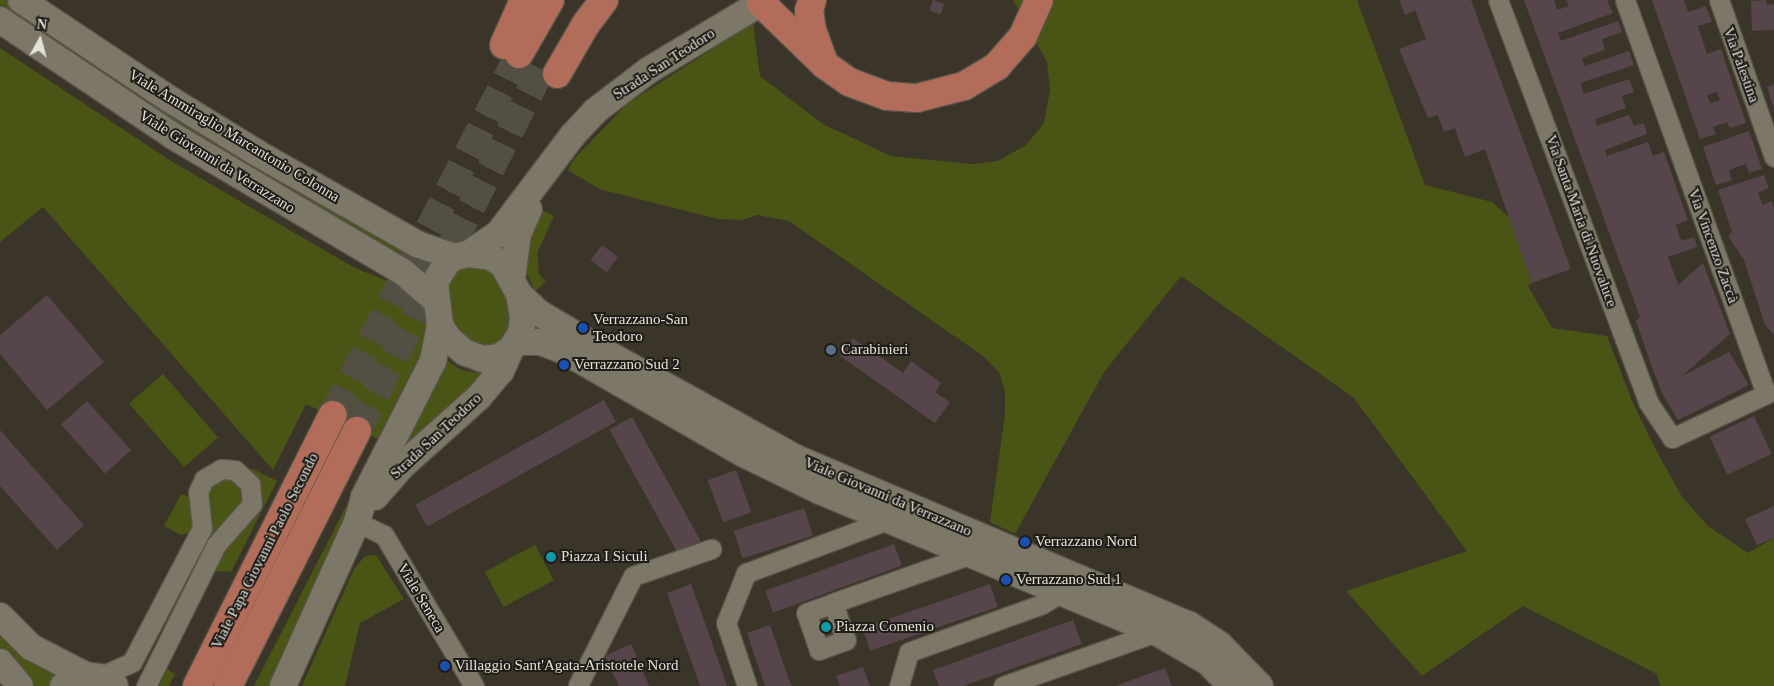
<!DOCTYPE html>
<html>
<head>
<meta charset="utf-8">
<style>
	body { margin:0 }
	#map { position:relative; width:1774px; height:686px; overflow:hidden; background:#3a3528; font-family:"Times New Roman",serif }
	div>[style] { position:absolute }
	.green>* { inset:0; background:#4a5414; transform-origin:0 0 }
	.building>* { inset:0; background:#56464c; transform-origin:0 0 }
	.primary-tunnel>* { height:28px; margin-top:-14px; transform-origin:0; background:repeating-linear-gradient(90deg,#534f42 0 28px,transparent 0 42px) }
	.roads { filter:drop-shadow(1px 0 #585448) drop-shadow(-1px 0 #585448) drop-shadow(0 1px #585448) drop-shadow(0 -1px #585448) }
	.street>* { height:19px; margin:-9.5px; padding:0 9.5px; transform-origin:9.5px; border-radius:9.5px; background:#7d7768 }
	.secondary>* { height:26px; margin:-13px; padding:0 13px; transform-origin:13px; border-radius:13px; background:#7d7768 }
	.primary>* { height:28px; margin:-14px; padding:0 14px; transform-origin:14px; border-radius:14px; background:#b16d59 }
	.dots>* { width:14px; height:14px; translate:-50% -50%; box-sizing:border-box; border:2px solid #1f1d17; border-radius:50% }
	span { translate:-50% -50%; white-space:nowrap; text-align:center; line-height:1.15; -webkit-text-stroke:4px #1f1d17; paint-order:stroke }
	.street-label { font-size:15px; color:#e3e0d8 }
	.poi-label { font-size:15px; color:#e3e0d8 }
	.left { translate:0 -50%; text-align:left }
	.north { position:absolute; left:15px; top:15px; width:50px; height:50px; -webkit-text-stroke:4px #1f1d17; paint-order:stroke; rotate:7deg; font-size:14px; font-weight:700; line-height:20px; text-align:center; color:#e3e0d8 }
	.north::after { content:''; display:block; margin:auto; width:18px; height:22px; background:#e3e0d8; clip-path:polygon(50% 0,100% 100%,50% 72%,0 100%) }
</style>
</head>
<body>
<div id="map">
	<div class="green">
		<i style="clip-path:polygon(0 0,5px 0,66px 42px,435px 261px,427px 276px,418px 268px,230px 159px,0 9px)"></i>
		<i style="clip-path:polygon(1013px 0,1357px 0,1425px 185px,1492px 202px,1509px 217px,1532px 283px,1528px 286px,1552px 328px,1607px 336px,1632px 401px,1656px 450px,1682px 497px,1708px 526px,1748px 553px,1774px 538px,1774px 686px,1660px 686px,1657px 674px,1523px 606px,1422px 676px,1346px 591px,1467px 551px,1354px 398px,1181px 276px,1104px 372px,1015px 534px,990px 522px,1005px 414px,1005px 392px,999px 372px,983px 356px,789px 221px,757px 215px,742px 220px,718px 219px,599px 189px,568px 170px,573px 160px,627px 104px,753px 23px,760px 76px,823px 124px,891px 156px,972px 164px,998px 161px,1026px 145px,1044px 123px,1050px 90px,1047px 62px)"></i>
		<i style="clip-path:polygon(0 48px,171px 161px,353px 267px,404px 288px,422px 306px,427px 331px,425px 362px,327px 556px,269px 686px,254px 686px,380px 440px,306px 404px,273px 470px,43px 207px,0 242px)"></i>
		<i style="clip-path:polygon(543px 210px,554px 216px,537px 253px,539px 274px,546px 282px,535px 291px,525px 270px,531px 228px)"></i>
		<i style="clip-path:polygon(481px 265px,498px 275px,512px 311px,509px 333px,494px 347px,474px 346px,455px 326px,448px 305px,447px 283px,451px 275px,463px 266px)"></i>
		<i style="clip-path:polygon(448px 361px,461px 370px,487px 374px,400px 452px)"></i>
		<i style="left:163px;top:374px;width:84px;height:45px;rotate:49deg"></i>
		<i style="clip-path:polygon(251px 468px,277px 481px,231px 572px,215px 571px,226px 550px,251px 521px,259px 506px,257px 480px)"></i>
		<i style="clip-path:polygon(225px 477px,239px 481px,246px 499px,203px 557px,197px 555px,209px 486px)"></i>
		<i style="clip-path:polygon(181px 494px,190px 497px,195px 524px,191px 532px,181px 535px,164px 526px)"></i>
		<i style="left:535px;top:545px;width:40px;height:57px;rotate:62deg"></i>
		<i style="clip-path:polygon(376px 555px,404px 599px,360px 623px,345px 686px,302px 686px,354px 569px,365px 556px)"></i>
		<i style="clip-path:polygon(0 628px,54px 671px,58px 676px,51px 686px,32px 686px,0 647px)"></i>
		<i style="clip-path:polygon(167px 669px,175px 674px,169px 686px,159px 686px)"></i>
	</div>
	<div class="building">
		<i style="left:933px;top:0;width:12px;height:11px;rotate:20deg"></i>
		<i style="clip-path:polygon(1399px 0,1471px 0,1571px 269px,1532px 283px,1485px 149px,1465px 157px,1455px 128px,1444px 132px,1438px 115px,1428px 118px,1399px 49px,1426px 39px,1415px 10px,1405px 15px)"></i>
		<i style="clip-path:polygon(1524px 0,1554px 0,1557px 10px,1569px 6px,1566px 0,1607px 0,1613px 13px,1558px 33px,1561px 41px,1618px 21px,1622px 32px,1602px 39px,1605px 50px,1582px 58px,1585px 66px,1629px 51px,1634px 65px,1580px 83px,1584px 94px,1629px 79px,1634px 92px,1622px 96px,1626px 108px,1595px 119px,1597px 126px,1629px 115px,1634px 126px,1644px 123px,1647px 134px,1605px 150px,1607px 156px,1648px 142px,1653px 156px,1664px 152px,1688px 220px,1676px 225px,1681px 241px,1694px 237px,1697px 247px,1668px 257px,1678px 285px,1703px 263px,1730px 334px,1682px 376px,1729px 352px,1749px 385px,1678px 420px,1662px 393px,1652px 367px,1636px 321px,1640px 317px)"></i>
		<i style="clip-path:polygon(evenodd,1652px 0,1684px 0,1688px 12px,1706px 6px,1712px 22px,1698px 26px,1707px 54px,1721px 49px,1746px 123px,1730px 128px,1727px 122px,1713px 127px,1716px 134px,1700px 139px,1652px 0,1717px 92px,1720px 100px,1710px 103px,1707px 95px,1717px 92px)"></i>
		<i style="clip-path:polygon(1766px 0,1767px 5px,1774px 4px,1774px 30px,1752px 31px,1751px 1px)"></i>
		<i style="clip-path:polygon(1774px 84px,1774px 109px,1767px 87px)"></i>
		<i style="clip-path:polygon(1749px 131px,1762px 169px,1749px 173px,1746px 164px,1729px 170px,1732px 180px,1716px 185px,1703px 147px)"></i>
		<i style="clip-path:polygon(1764px 175px,1769px 188px,1758px 193px,1763px 205px,1772px 201px,1774px 207px,1774px 335px,1765px 325px,1744px 260px,1728px 236px,1732px 232px,1718px 190px)"></i>
		<i style="left:602px;top:245px;width:20px;height:19px;rotate:37deg"></i>
		<i style="clip-path:polygon(47px 295px,104px 362px,47px 410px,0 354px,0 335px)"></i>
		<i style="clip-path:polygon(853px 338px,903px 373px,911px 361px,941px 383px,935px 392px,950px 402px,935px 423px,840px 356px)"></i>
		<i style="left:604px;top:400px;width:25px;height:216px;rotate:61deg"></i>
		<i style="left:87px;top:401px;width:66px;height:35px;rotate:48deg"></i>
		<i style="left:1754px;top:416px;width:42px;height:49px;rotate:65deg"></i>
		<i style="left:632px;top:417px;width:142px;height:26px;rotate:61deg"></i>
		<i style="clip-path:polygon(0 430px,84px 525px,57px 550px,0 486px)"></i>
		<i style="left:736px;top:470px;width:45px;height:30px;rotate:70deg"></i>
		<i style="clip-path:polygon(1774px 506px,1774px 538px,1757px 545px,1745px 519px)"></i>
		<i style="left:804px;top:508px;width:29px;height:74px;rotate:72deg"></i>
		<i style="left:894px;top:544px;width:23px;height:137px;rotate:70deg"></i>
		<i style="clip-path:polygon(691px 584px,710px 637px,727px 686px,700px 686px,667px 593px)"></i>
		<i style="left:990px;top:584px;width:24px;height:135px;rotate:71deg"></i>
		<i style="clip-path:polygon(1073px 620px,1082px 644px,963px 686px,939px 686px,933px 670px)"></i>
		<i style="clip-path:polygon(770px 625px,789px 680px,792px 686px,765px 686px,747px 633px)"></i>
		<i style="clip-path:polygon(631px 644px,649px 686px,619px 686px,605px 656px)"></i>
		<i style="clip-path:polygon(863px 667px,870px 686px,840px 686px,836px 676px)"></i>
		<i style="clip-path:polygon(1165px 668px,1172px 686px,1115px 686px)"></i>
	</div>
	<div class="primary-tunnel">
		<i style="left:333px;top:415px;width:406px;rotate:-62.7deg"></i>
		<i style="left:357px;top:431px;width:410px;rotate:-63deg"></i>
	</div>
	<div class="roads">
		<div class="street">
			<i style="left:1498px;top:0;width:429px;rotate:69.5deg"></i>
			<i style="left:1648px;top:402px;width:43px;rotate:56.3deg"></i>
			<i style="left:1672px;top:438px;width:104px;rotate:-25.1deg"></i>
			<i style="left:1766px;top:394px;width:418px;rotate:-109.7deg"></i>
			<i style="left:1719px;top:0;width:166px;rotate:70.7deg"></i>
			<i style="left:357px;top:522px;width:30px;rotate:26deg"></i>
			<i style="left:384px;top:535px;width:176px;rotate:59.2deg"></i>
			<i style="left:833px;top:603px;width:39px;rotate:71deg"></i>
			<i style="left:846px;top:640px;width:29px;rotate:160deg"></i>
			<i style="left:819px;top:650px;width:39px;rotate:-109deg"></i>
			<i style="left:806px;top:613px;width:29px;rotate:-20deg"></i>
			<i style="left:833px;top:603px;width:12px;rotate:-20deg"></i>
			<i style="left:844px;top:599px;width:133px;rotate:-19.4deg"></i>
			<i style="left:99px;top:677px;width:36px;rotate:-24deg"></i>
			<i style="left:132px;top:662px;width:151px;rotate:-62.4deg"></i>
			<i style="left:202px;top:528px;width:36px;rotate:-96deg"></i>
			<i style="left:198px;top:492px;width:14px;rotate:-65deg"></i>
			<i style="left:204px;top:479px;width:20px;rotate:-30deg"></i>
			<i style="left:221px;top:469px;width:14px;rotate:4deg"></i>
			<i style="left:235px;top:470px;width:21px;rotate:43deg"></i>
			<i style="left:250px;top:484px;width:20px;rotate:84deg"></i>
			<i style="left:252px;top:504px;width:55px;rotate:131.3deg"></i>
			<i style="left:216px;top:545px;width:157px;rotate:116.4deg"></i>
			<i style="left:578px;top:685px;width:122px;rotate:-63.2deg"></i>
			<i style="left:633px;top:576px;width:83px;rotate:-19.1deg"></i>
			<i style="left:747px;top:686px;width:66px;rotate:-108.4deg"></i>
			<i style="left:726px;top:623px;width:54px;rotate:-68.2deg"></i>
			<i style="left:746px;top:573px;width:152px;rotate:-20.5deg"></i>
			<i style="left:899px;top:686px;width:35px;rotate:-74deg"></i>
			<i style="left:909px;top:652px;width:141px;rotate:-19.8deg"></i>
			<i style="left:1042px;top:604px;width:23px;rotate:-31deg"></i>
			<i style="left:1003px;top:686px;width:162px;rotate:-19.4deg"></i>
		</div>
		<div class="secondary">
			<i style="left:21px;top:0;width:180px;rotate:33.7deg"></i>
			<i style="left:171px;top:100px;width:101px;rotate:31.6deg"></i>
			<i style="left:257px;top:153px;width:184px;rotate:29.6deg"></i>
			<i style="left:417px;top:244px;width:39px;rotate:19deg"></i>
			<i style="left:0;top:20px;width:208px;rotate:33.8deg"></i>
			<i style="left:173px;top:136px;width:267px;rotate:30.6deg"></i>
			<i style="left:403px;top:272px;width:43px;rotate:41.2deg"></i>
			<i style="left:468px;top:254px;width:36px;rotate:-34deg"></i>
			<i style="left:498px;top:234px;width:123px;rotate:-52.9deg"></i>
			<i style="left:572px;top:136px;width:34px;rotate:-47deg"></i>
			<i style="left:595px;top:111px;width:68px;rotate:-37.2deg"></i>
			<i style="left:649px;top:70px;width:136px;rotate:-30.9deg"></i>
			<i style="left:468px;top:254px;width:23px;rotate:7deg"></i>
			<i style="left:491px;top:257px;width:14px;rotate:34deg"></i>
			<i style="left:503px;top:265px;width:33px;rotate:61deg"></i>
			<i style="left:519px;top:294px;width:23px;rotate:80deg"></i>
			<i style="left:523px;top:317px;width:16px;rotate:97deg"></i>
			<i style="left:521px;top:333px;width:19px;rotate:122deg"></i>
			<i style="left:511px;top:349px;width:15px;rotate:148deg"></i>
			<i style="left:498px;top:357px;width:15px;rotate:172deg"></i>
			<i style="left:483px;top:359px;width:20px;rotate:-160deg"></i>
			<i style="left:464px;top:352px;width:20px;rotate:-139deg"></i>
			<i style="left:449px;top:339px;width:17px;rotate:-123deg"></i>
			<i style="left:440px;top:325px;width:43px;rotate:-96.6deg"></i>
			<i style="left:435px;top:282px;width:22px;rotate:-58deg"></i>
			<i style="left:447px;top:263px;width:9px;rotate:-41deg"></i>
			<i style="left:454px;top:257px;width:14px;rotate:-12deg"></i>
			<i style="left:512px;top:278px;width:44px;rotate:-82.2deg"></i>
			<i style="left:518px;top:234px;width:27px;rotate:-66deg"></i>
			<i style="left:519px;top:294px;width:28px;rotate:44deg"></i>
			<i style="left:539px;top:313px;width:74px;rotate:30.7deg"></i>
			<i style="left:603px;top:351px;width:221px;rotate:29deg"></i>
			<i style="left:796px;top:458px;width:426px;rotate:23deg"></i>
			<i style="left:1188px;top:624px;width:38px;rotate:33deg"></i>
			<i style="left:1220px;top:645px;width:57px;rotate:45.7deg"></i>
			<i style="left:518px;top:342px;width:23px"></i>
			<i style="left:541px;top:342px;width:25px;rotate:21deg"></i>
			<i style="left:564px;top:351px;width:207px;rotate:29.8deg"></i>
			<i style="left:744px;top:454px;width:85px;rotate:26deg"></i>
			<i style="left:820px;top:491px;width:364px;rotate:22.8deg"></i>
			<i style="left:1156px;top:632px;width:60px;rotate:30deg"></i>
			<i style="left:1208px;top:662px;width:33px;rotate:46deg"></i>
			<i style="left:375px;top:497px;width:41px;rotate:-48.9deg"></i>
			<i style="left:402px;top:466px;width:103px;rotate:-41.9deg"></i>
			<i style="left:479px;top:397px;width:34px;rotate:-50deg"></i>
			<i style="left:501px;top:371px;width:24px;rotate:-66deg"></i>
			<i style="left:0;top:616px;width:44px;rotate:45deg"></i>
			<i style="left:31px;top:647px;width:61px;rotate:27.4deg"></i>
			<i style="left:0;top:662px;width:31px;rotate:50deg"></i>
			<i style="left:63px;top:686px;width:25px;rotate:-27deg"></i>
			<i style="left:85px;top:675px;width:14px;rotate:8deg"></i>
			<i style="left:99px;top:677px;width:18px;rotate:29deg"></i>
			<i style="left:283px;top:686px;width:180px;rotate:-65.7deg"></i>
			<i style="left:357px;top:522px;width:26px;rotate:-74deg"></i>
			<i style="left:364px;top:497px;width:153px;rotate:-63.1deg"></i>
			<i style="left:433px;top:361px;width:37px;rotate:-79deg"></i>
		</div>
		<div class="primary">
			<i style="left:812px;top:0;width:11px;rotate:105deg"></i>
			<i style="left:809px;top:11px;width:19px;rotate:81deg"></i>
			<i style="left:812px;top:30px;width:33px;rotate:70deg"></i>
			<i style="left:761px;top:3px;width:89px;rotate:44.1deg"></i>
			<i style="left:825px;top:65px;width:29px;rotate:35deg"></i>
			<i style="left:849px;top:82px;width:40px;rotate:20.2deg"></i>
			<i style="left:887px;top:96px;width:30px;rotate:4deg"></i>
			<i style="left:917px;top:98px;width:49px;rotate:-14.3deg"></i>
			<i style="left:964px;top:86px;width:39px;rotate:-31deg"></i>
			<i style="left:997px;top:66px;width:40px;rotate:-49deg"></i>
			<i style="left:1023px;top:36px;width:39px;rotate:-66deg"></i>
			<i style="left:504px;top:45px;width:49px;rotate:-66deg"></i>
			<i style="left:519px;top:54px;width:62px;rotate:-60.1deg"></i>
			<i style="left:557px;top:74px;width:58px;rotate:-59.9deg"></i>
			<i style="left:586px;top:24px;width:30px;rotate:-53deg"></i>
			<i style="left:197px;top:686px;width:303px;rotate:-63.4deg"></i>
			<i style="left:228px;top:686px;width:286px;rotate:-63.2deg"></i>
		</div>
	</div>
	<div class="dots">
		<i style="left:583px;top:328px;background:#1a4fb4"></i>
		<i style="left:831px;top:350px;background:#5c6f8a"></i>
		<i style="left:564px;top:365px;background:#1a4fb4"></i>
		<i style="left:1025px;top:542px;background:#1a4fb4"></i>
		<i style="left:551px;top:557px;background:#0f9aa8"></i>
		<i style="left:1006px;top:580px;background:#1a4fb4"></i>
		<i style="left:826px;top:627px;background:#0f9aa8"></i>
		<i style="left:445px;top:666px;background:#1a4fb4"></i>
	</div>
	<div class="street-label">
		<span style="left:664px;top:64px;rotate:-33deg">Strada San Teodoro</span>
		<span style="left:1741px;top:65px;rotate:70deg">Via Palestina</span>
		<span style="left:234px;top:136px;rotate:31deg">Viale Ammiraglio Marcantonio Colonna</span>
		<span style="left:217px;top:162px;rotate:32deg">Viale Giovanni da Verrazzano</span>
		<span style="left:1581px;top:221px;rotate:70deg">Via Santa Maria di Nuovaluce</span>
		<span style="left:1713px;top:246px;rotate:70deg">Via Vincenzo Zaccà</span>
		<span style="left:436px;top:436px;rotate:-43deg">Strada San Teodoro</span>
		<span style="left:888px;top:497px;rotate:23deg">Viale Giovanni da Verrazzano</span>
		<span style="left:265px;top:551px;rotate:-63deg">Viale Papa Giovanni Paolo Secondo</span>
		<span style="left:421px;top:598px;rotate:59deg">Viale Seneca</span>
	</div>
	<div class="poi-label">
		<span class="left" style="left:593px;top:328px">Verrazzano-San<br>Teodoro</span>
		<span class="left" style="left:841px;top:350px">Carabinieri</span>
		<span class="left" style="left:574px;top:365px">Verrazzano Sud 2</span>
		<span class="left" style="left:1035px;top:542px">Verrazzano Nord</span>
		<span class="left" style="left:561px;top:557px">Piazza I Siculi</span>
		<span class="left" style="left:1016px;top:580px">Verrazzano Sud 1</span>
		<span class="left" style="left:836px;top:627px">Piazza Comenio</span>
		<span class="left" style="left:455px;top:666px">Villaggio Sant'Agata-Aristotele Nord</span>
	</div>
	<div class="north">N</div>
</div>
</body>
</html>
